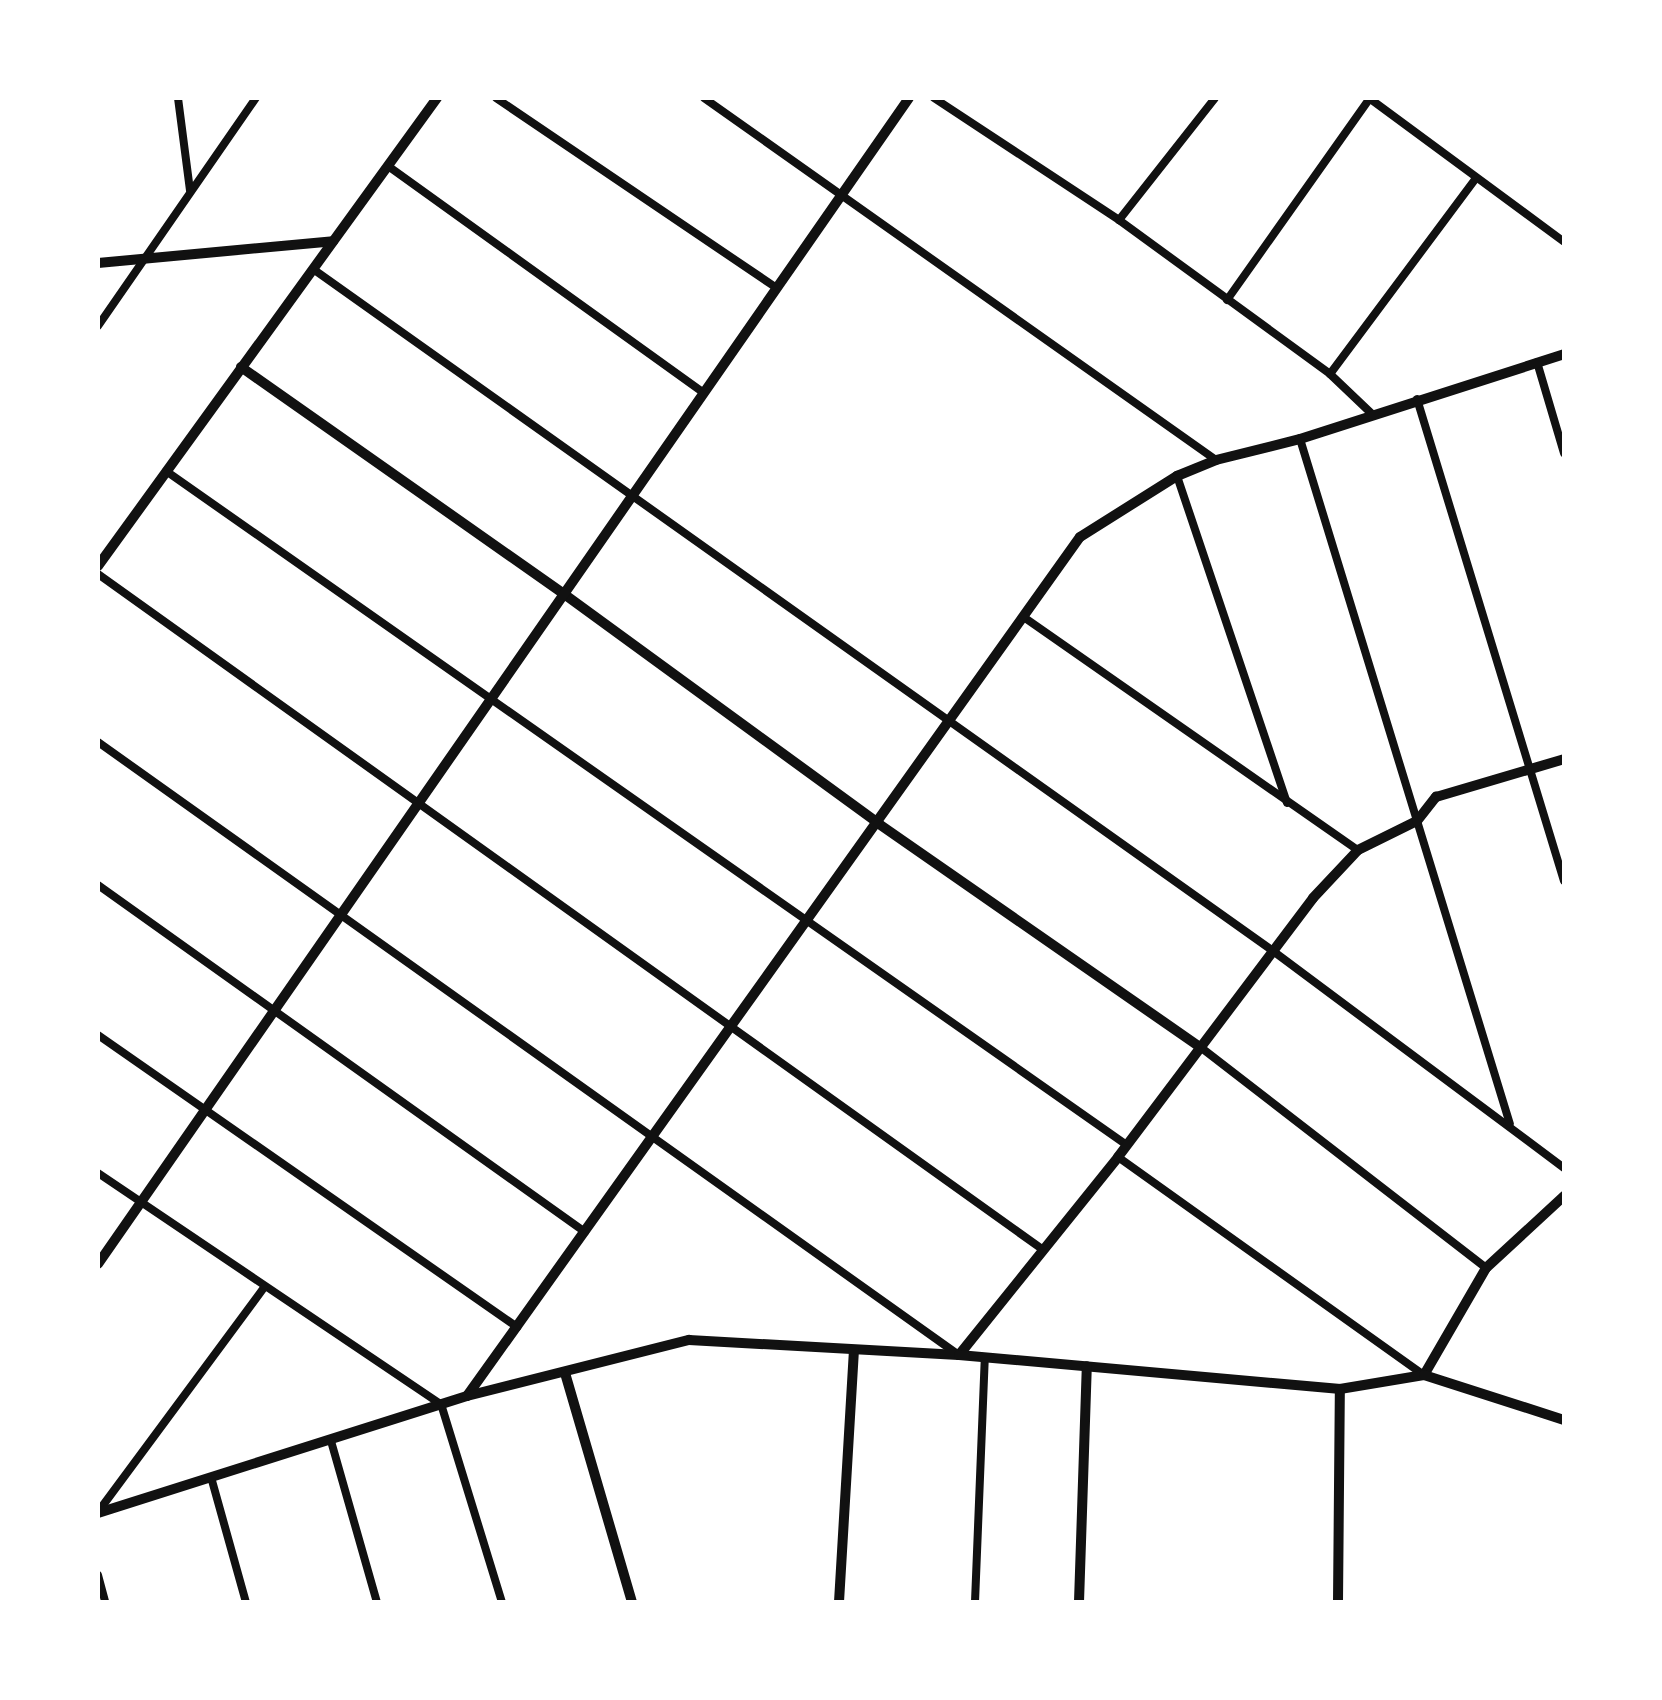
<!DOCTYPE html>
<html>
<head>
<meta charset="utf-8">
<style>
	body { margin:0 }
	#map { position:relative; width:1662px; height:1700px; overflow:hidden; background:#fff; font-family:Rubik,sans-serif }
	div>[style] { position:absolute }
	.service>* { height:8px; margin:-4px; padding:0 4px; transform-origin:4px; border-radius:4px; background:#111 }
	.minor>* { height:10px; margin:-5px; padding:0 5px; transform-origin:5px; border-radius:5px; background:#111 }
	span { translate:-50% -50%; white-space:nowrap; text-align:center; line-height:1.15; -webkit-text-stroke:8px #fff; paint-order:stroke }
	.frame { position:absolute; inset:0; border:100px solid #fff; pointer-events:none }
</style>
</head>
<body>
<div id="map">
	<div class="service">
		<i style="left:178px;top:98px;width:93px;rotate:82.6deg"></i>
		<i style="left:496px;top:98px;width:339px;rotate:34.1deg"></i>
		<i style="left:704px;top:98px;width:627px;rotate:35.26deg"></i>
		<i style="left:934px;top:98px;width:222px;rotate:33.4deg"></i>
		<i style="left:1119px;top:220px;width:261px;rotate:36.1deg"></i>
		<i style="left:1330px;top:374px;width:58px;rotate:43.6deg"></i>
		<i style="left:1369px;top:98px;width:242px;rotate:36.4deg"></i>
		<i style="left:388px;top:166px;width:389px;rotate:35.7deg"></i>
		<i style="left:1119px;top:220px;width:155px;rotate:-51.8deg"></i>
		<i style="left:313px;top:269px;width:1178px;rotate:35.39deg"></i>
		<i style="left:1273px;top:951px;width:363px;rotate:36.7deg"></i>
		<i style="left:1227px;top:300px;width:247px;rotate:-54.7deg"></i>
		<i style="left:98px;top:326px;width:277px;rotate:-55.3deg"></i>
		<i style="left:1537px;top:362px;width:95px;rotate:73.5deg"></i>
		<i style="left:1330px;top:374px;width:244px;rotate:-53.3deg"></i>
		<i style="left:1417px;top:399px;width:504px;rotate:73.04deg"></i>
		<i style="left:1300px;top:439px;width:716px;rotate:72.96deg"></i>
		<i style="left:166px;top:471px;width:1170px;rotate:35.05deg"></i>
		<i style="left:1177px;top:476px;width:345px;rotate:71.4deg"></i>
		<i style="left:98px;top:574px;width:1161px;rotate:35.57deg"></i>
		<i style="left:1025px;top:618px;width:406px;rotate:34.9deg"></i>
		<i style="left:98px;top:742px;width:1053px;rotate:35.46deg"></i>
		<i style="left:98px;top:885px;width:598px;rotate:35.47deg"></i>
		<i style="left:98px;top:1035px;width:511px;rotate:34.87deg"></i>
		<i style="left:1199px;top:1046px;width:363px;rotate:37.7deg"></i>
		<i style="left:1118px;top:1157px;width:376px;rotate:35.5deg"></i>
		<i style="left:98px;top:1173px;width:414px;rotate:34deg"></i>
		<i style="left:441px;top:1404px;width:207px;rotate:72.9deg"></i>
		<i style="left:331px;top:1441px;width:167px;rotate:74.1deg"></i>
		<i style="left:211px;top:1477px;width:130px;rotate:74.4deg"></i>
		<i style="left:98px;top:1512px;width:279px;rotate:-53.5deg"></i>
		<i style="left:98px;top:1575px;width:28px;rotate:75deg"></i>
		<i style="left:975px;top:1602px;width:245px;rotate:-87.7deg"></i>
	</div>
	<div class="minor">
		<i style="left:98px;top:263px;width:236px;rotate:-5.3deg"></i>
		<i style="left:241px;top:367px;width:395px;rotate:35.1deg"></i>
		<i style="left:564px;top:594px;width:390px;rotate:36.1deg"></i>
		<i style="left:879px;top:824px;width:389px;rotate:34.8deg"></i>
		<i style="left:98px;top:566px;width:578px;rotate:-54.08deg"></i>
		<i style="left:98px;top:1264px;width:1420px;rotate:-55.18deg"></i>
		<i style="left:959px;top:1355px;width:254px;rotate:-51.2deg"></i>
		<i style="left:1118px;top:1157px;width:324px;rotate:-53deg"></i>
		<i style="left:1313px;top:898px;width:66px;rotate:-46.8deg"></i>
		<i style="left:1358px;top:850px;width:66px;rotate:-26.2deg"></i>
		<i style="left:1417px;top:821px;width:31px;rotate:-52deg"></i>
		<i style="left:1436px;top:797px;width:134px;rotate:-16.5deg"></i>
		<i style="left:565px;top:1373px;width:239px;rotate:73.7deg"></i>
		<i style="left:1424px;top:1375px;width:124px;rotate:-59.9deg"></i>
		<i style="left:1486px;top:1268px;width:106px;rotate:-42.7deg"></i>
		<i style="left:467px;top:1396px;width:1055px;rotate:-54.49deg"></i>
		<i style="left:1080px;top:537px;width:115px;rotate:-32.2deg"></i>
		<i style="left:1177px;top:476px;width:42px;rotate:-22.3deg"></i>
		<i style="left:1216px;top:460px;width:87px;rotate:-14deg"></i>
		<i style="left:1300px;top:439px;width:277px;rotate:-17.8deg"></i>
		<i style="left:98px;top:1513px;width:387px;rotate:-17.6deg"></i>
		<i style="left:467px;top:1396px;width:229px;rotate:-14.2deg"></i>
		<i style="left:689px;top:1340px;width:270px;rotate:3.2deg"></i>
		<i style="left:959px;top:1355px;width:383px;rotate:5.1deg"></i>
		<i style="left:1340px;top:1389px;width:85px;rotate:-9.5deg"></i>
		<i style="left:1424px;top:1375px;width:147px;rotate:17.8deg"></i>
		<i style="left:839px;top:1602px;width:252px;rotate:-86.6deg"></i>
		<i style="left:1079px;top:1602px;width:236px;rotate:-88.1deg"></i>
		<i style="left:1338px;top:1602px;width:213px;rotate:-89.5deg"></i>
	</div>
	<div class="frame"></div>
</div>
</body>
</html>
